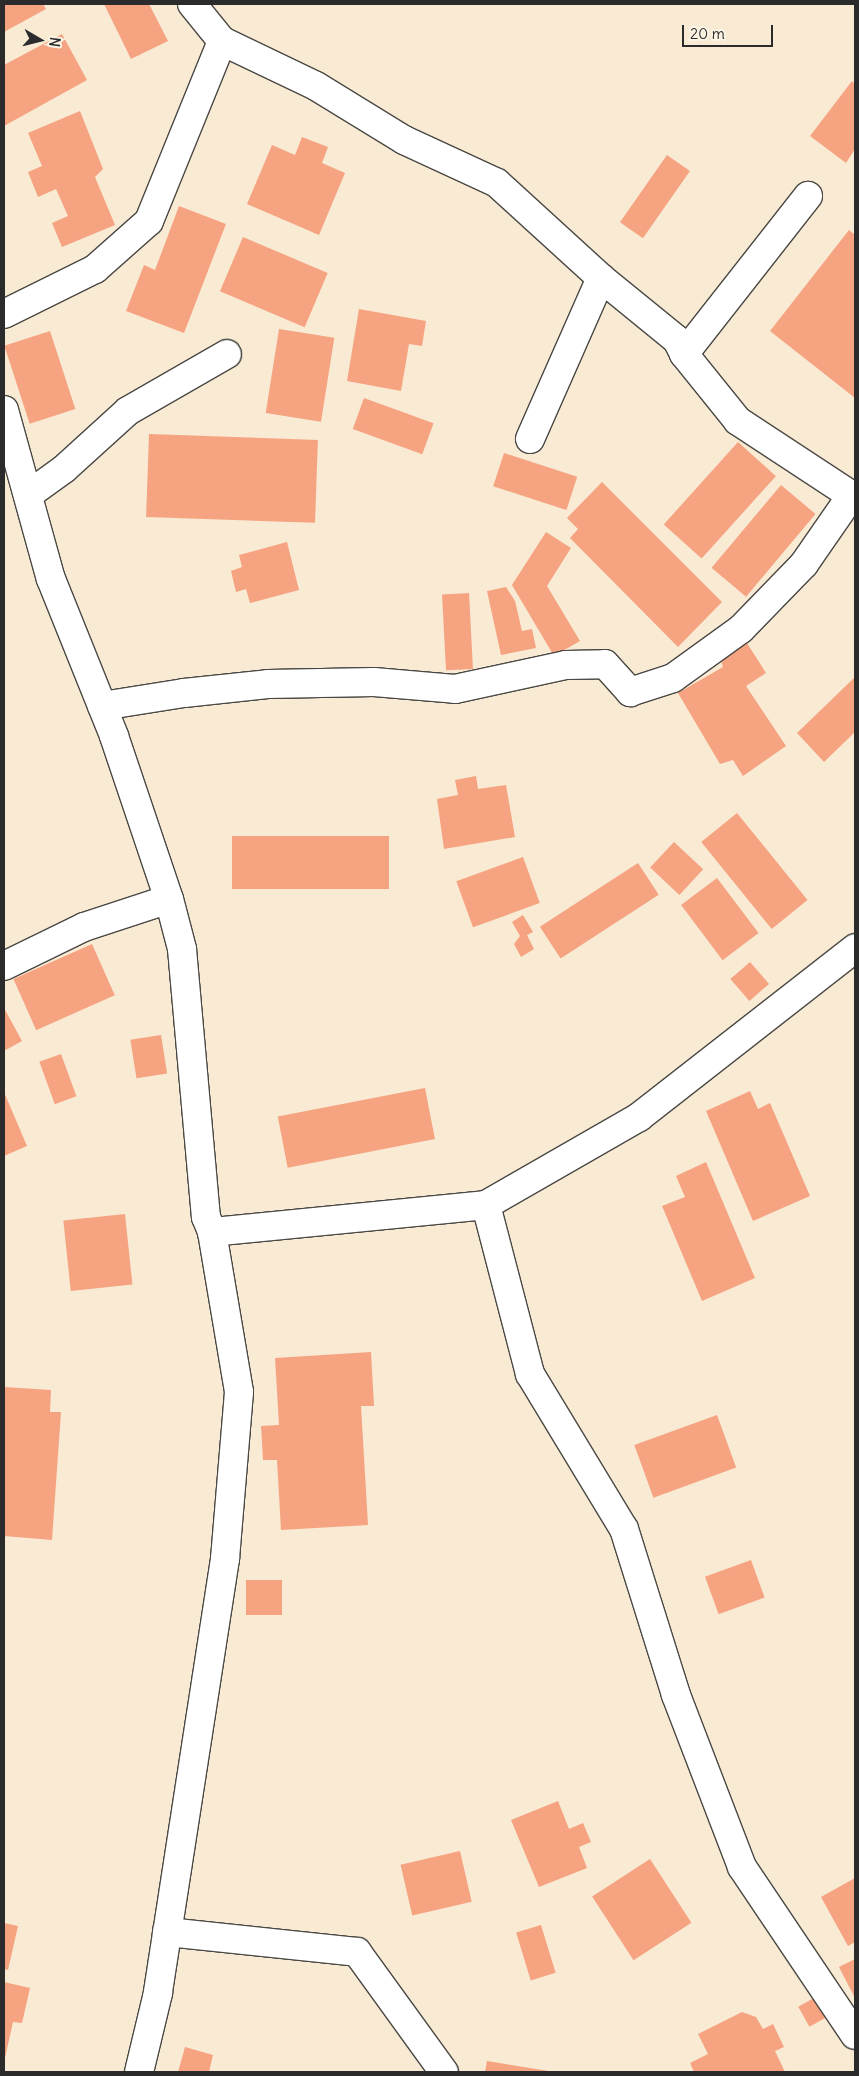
<!DOCTYPE html>
<html>
<head>
<meta charset="utf-8">
<style>
	body { margin:0 }
	#map { position:relative; width:859px; height:2076px; overflow:hidden; background:#f8ead3; font-family:Delius,sans-serif }
	div>[style] { position:absolute }
	.building>* { inset:0; background:#f6a382; transform-origin:0 0 }
	.roads { filter:drop-shadow(1px 0 #4a4844) drop-shadow(-1px 0 #4a4844) drop-shadow(0 1px #4a4844) drop-shadow(0 -1px #4a4844) }
	.minor>* { height:28px; margin:-14px; padding:0 14px; transform-origin:14px; border-radius:14px; background:#fff }
	span { translate:-50% -50%; white-space:nowrap; text-align:center; line-height:1.15; -webkit-text-stroke:4.5px #fcf5e5; paint-order:stroke }
	.frame { position:absolute; inset:0; border:5px solid #2b2b2b; pointer-events:none }
	.north { position:absolute; left:15px; top:15px; width:50px; height:50px; -webkit-text-stroke:4px #fcf5e5; paint-order:stroke; rotate:98deg; font-size:14px; font-weight:700; line-height:20px; text-align:center; color:#2b2b2b }
	.north::after { content:''; display:block; margin:auto; width:18px; height:22px; background:#2b2b2b; clip-path:polygon(50% 0,100% 100%,50% 72%,0 100%) }
	.scale { position:absolute; left:682px; top:25px; width:91px; height:22px; box-sizing:border-box; border:2px solid #2b2b2b; border-top:0; padding-left:6px; font-size:15px; line-height:18px; white-space:nowrap; color:#2b2b2b; -webkit-text-stroke:4px #fcf5e5; paint-order:stroke }
</style>
</head>
<body>
<div id="map">
	<div class="building">
		<i style="clip-path:polygon(4px 4px,43px 4px,46px 9px,4px 32px)"></i>
		<i style="clip-path:polygon(104px 4px,149px 4px,168px 41px,131px 59px)"></i>
		<i style="clip-path:polygon(62px 34px,87px 80px,4px 126px,4px 65px)"></i>
		<i style="clip-path:polygon(852px 81px,855px 84px,855px 149px,846px 163px,810px 136px)"></i>
		<i style="clip-path:polygon(80px 111px,103px 169px,95px 177px,115px 225px,62px 247px,52px 223px,68px 216px,56px 189px,38px 197px,28px 172px,42px 166px,28px 133px)"></i>
		<i style="clip-path:polygon(302px 137px,328px 147px,322px 163px,345px 173px,319px 235px,247px 204px,272px 145px,295px 155px)"></i>
		<i style="left:667px;top:155px;width:28px;height:82px;rotate:35deg"></i>
		<i style="clip-path:polygon(179px 206px,226px 224px,184px 333px,126px 311px,144px 265px,155px 270px)"></i>
		<i style="clip-path:polygon(849px 230px,855px 235px,855px 398px,770px 331px)"></i>
		<i style="left:243px;top:237px;width:92px;height:59px;rotate:23deg"></i>
		<i style="clip-path:polygon(359px 309px,426px 321px,422px 346px,409px 344px,401px 391px,347px 381px)"></i>
		<i style="left:279px;top:329px;width:56px;height:85px;rotate:9deg"></i>
		<i style="left:50px;top:331px;width:82px;height:48px;rotate:72deg"></i>
		<i style="left:364px;top:398px;width:74px;height:33px;rotate:20deg"></i>
		<i style="left:149px;top:434px;width:169px;height:83px;rotate:2deg"></i>
		<i style="left:738px;top:442px;width:51px;height:111px;rotate:42deg"></i>
		<i style="left:504px;top:453px;width:77px;height:35px;rotate:18deg"></i>
		<i style="clip-path:polygon(602px 482px,722px 602px,678px 647px,570px 538px,578px 529px,567px 518px)"></i>
		<i style="left:781px;top:485px;width:45px;height:108px;rotate:40deg"></i>
		<i style="clip-path:polygon(546px 532px,571px 548px,547px 586px,580px 641px,554px 656px,512px 585px)"></i>
		<i style="clip-path:polygon(287px 542px,299px 590px,250px 603px,246px 589px,236px 592px,231px 571px,242px 567px,239px 555px)"></i>
		<i style="clip-path:polygon(506px 587px,515px 601px,522px 631px,532px 629px,536px 648px,501px 655px,487px 591px)"></i>
		<i style="left:469px;top:593px;width:76px;height:27px;rotate:87deg"></i>
		<i style="clip-path:polygon(745px 640px,766px 673px,746px 686px,786px 746px,743px 776px,733px 760px,720px 764px,678px 693px,723px 667px,720px 657px)"></i>
		<i style="clip-path:polygon(855px 677px,855px 732px,824px 762px,797px 733px)"></i>
		<i style="clip-path:polygon(476px 776px,478px 789px,506px 785px,515px 837px,444px 849px,437px 799px,458px 795px,455px 780px)"></i>
		<i style="left:737px;top:813px;width:112px;height:46px;rotate:51deg"></i>
		<i style="left:232px;top:836px;width:157px;height:53px"></i>
		<i style="left:674px;top:842px;width:40px;height:35px;rotate:43deg"></i>
		<i style="left:523px;top:857px;width:49px;height:71px;rotate:70deg"></i>
		<i style="left:638px;top:863px;width:38px;height:117px;rotate:57deg"></i>
		<i style="left:717px;top:878px;width:69px;height:45px;rotate:53deg"></i>
		<i style="clip-path:polygon(523px 915px,533px 932px,527px 935px,534px 949px,521px 957px,514px 944px,520px 936px,512px 922px)"></i>
		<i style="left:92px;top:944px;width:56px;height:86px;rotate:66deg"></i>
		<i style="left:750px;top:962px;width:29px;height:26px;rotate:49deg"></i>
		<i style="clip-path:polygon(4px 1008px,22px 1041px,4px 1051px)"></i>
		<i style="left:161px;top:1035px;width:39px;height:31px;rotate:81deg"></i>
		<i style="left:61px;top:1054px;width:45px;height:23px;rotate:70deg"></i>
		<i style="left:425px;top:1088px;width:52px;height:150px;rotate:79deg"></i>
		<i style="clip-path:polygon(750px 1091px,758px 1109px,770px 1103px,810px 1196px,753px 1221px,706px 1111px)"></i>
		<i style="clip-path:polygon(4px 1092px,27px 1146px,4px 1156px)"></i>
		<i style="clip-path:polygon(706px 1162px,755px 1278px,702px 1301px,662px 1206px,685px 1197px,676px 1176px)"></i>
		<i style="left:125px;top:1214px;width:71px;height:62px;rotate:84deg"></i>
		<i style="clip-path:polygon(371px 1352px,374px 1406px,361px 1406px,368px 1525px,281px 1530px,277px 1460px,263px 1460px,261px 1426px,279px 1425px,275px 1358px)"></i>
		<i style="clip-path:polygon(4px 1387px,51px 1390px,50px 1412px,61px 1412px,52px 1540px,4px 1536px)"></i>
		<i style="left:717px;top:1415px;width:56px;height:88px;rotate:70deg"></i>
		<i style="left:751px;top:1560px;width:40px;height:49px;rotate:70deg"></i>
		<i style="left:246px;top:1580px;width:36px;height:35px"></i>
		<i style="clip-path:polygon(558px 1801px,569px 1829px,583px 1823px,591px 1842px,579px 1847px,587px 1868px,539px 1887px,511px 1820px)"></i>
		<i style="left:460px;top:1851px;width:52px;height:61px;rotate:77deg"></i>
		<i style="left:650px;top:1859px;width:76px;height:69px;rotate:57deg"></i>
		<i style="clip-path:polygon(855px 1878px,855px 1942px,848px 1946px,821px 1897px)"></i>
		<i style="clip-path:polygon(4px 1923px,18px 1926px,8px 1970px,4px 1969px)"></i>
		<i style="left:541px;top:1925px;width:50px;height:26px;rotate:73deg"></i>
		<i style="clip-path:polygon(855px 1959px,855px 1998px,839px 1967px)"></i>
		<i style="clip-path:polygon(4px 1982px,30px 1988px,22px 2023px,13px 2022px,5px 2058px)"></i>
		<i style="left:814px;top:1998px;width:23px;height:18px;rotate:61deg"></i>
		<i style="clip-path:polygon(742px 2012px,756px 2017px,763px 2029px,773px 2024px,784px 2047px,775px 2051px,785px 2072px,694px 2072px,690px 2063px,708px 2054px,698px 2034px)"></i>
		<i style="clip-path:polygon(185px 2047px,213px 2055px,209px 2072px,178px 2072px)"></i>
		<i style="clip-path:polygon(487px 2061px,549px 2071px,549px 2072px,485px 2072px)"></i>
	</div>
	<div class="roads">
		<div class="minor">
			<i style="left:192px;top:4px;width:48px;rotate:51deg"></i>
			<i style="left:222px;top:41px;width:104px;rotate:25.6deg"></i>
			<i style="left:316px;top:86px;width:103px;rotate:31.5deg"></i>
			<i style="left:404px;top:140px;width:102px;rotate:24.8deg"></i>
			<i style="left:497px;top:183px;width:141px;rotate:42.4deg"></i>
			<i style="left:601px;top:278px;width:98px;rotate:39.2deg"></i>
			<i style="left:677px;top:340px;width:16px;rotate:63deg"></i>
			<i style="left:684px;top:354px;width:86px;rotate:51.1deg"></i>
			<i style="left:738px;top:421px;width:140px;rotate:33.3deg"></i>
			<i style="left:4px;top:314px;width:102px;rotate:-26.3deg"></i>
			<i style="left:95px;top:269px;width:72px;rotate:-41.6deg"></i>
			<i style="left:149px;top:221px;width:194px;rotate:-67.9deg"></i>
			<i style="left:684px;top:354px;width:201px;rotate:-51.9deg"></i>
			<i style="left:4px;top:410px;width:175px;rotate:74.5deg"></i>
			<i style="left:51px;top:579px;width:169px;rotate:68.1deg"></i>
			<i style="left:114px;top:736px;width:172px;rotate:71.4deg"></i>
			<i style="left:169px;top:899px;width:52px;rotate:75.4deg"></i>
			<i style="left:182px;top:949px;width:269px;rotate:84.9deg"></i>
			<i style="left:206px;top:1217px;width:16px;rotate:68deg"></i>
			<i style="left:212px;top:1232px;width:162px;rotate:80.4deg"></i>
			<i style="left:239px;top:1392px;width:168px;rotate:94.8deg"></i>
			<i style="left:225px;top:1559px;width:439px;rotate:98.8deg"></i>
			<i style="left:158px;top:1993px;width:81px;rotate:103.5deg"></i>
			<i style="left:530px;top:439px;width:176px;rotate:-66.2deg"></i>
			<i style="left:28px;top:495px;width:44px;rotate:-35.8deg"></i>
			<i style="left:64px;top:469px;width:86px;rotate:-42.2deg"></i>
			<i style="left:128px;top:411px;width:114px;rotate:-29.9deg"></i>
			<i style="left:102px;top:706px;width:83px;rotate:-9deg"></i>
			<i style="left:184px;top:693px;width:84px;rotate:-6.1deg"></i>
			<i style="left:268px;top:684px;width:106px;rotate:-1.1deg"></i>
			<i style="left:374px;top:682px;width:81px;rotate:4.9deg"></i>
			<i style="left:455px;top:689px;width:114px;rotate:-12.2deg"></i>
			<i style="left:566px;top:665px;width:39px;rotate:-1deg"></i>
			<i style="left:605px;top:664px;width:38px;rotate:48deg"></i>
			<i style="left:630px;top:692px;width:45px;rotate:-18deg"></i>
			<i style="left:673px;top:678px;width:84px;rotate:-35.8deg"></i>
			<i style="left:741px;top:629px;width:91px;rotate:-45.9deg"></i>
			<i style="left:804px;top:564px;width:83px;rotate:-55.3deg"></i>
			<i style="left:4px;top:966px;width:89px;rotate:-26deg"></i>
			<i style="left:84px;top:927px;width:89px;rotate:-18.2deg"></i>
			<i style="left:486px;top:1205px;width:175px;rotate:75.4deg"></i>
			<i style="left:530px;top:1374px;width:181px;rotate:58.8deg"></i>
			<i style="left:624px;top:1529px;width:174px;rotate:72.6deg"></i>
			<i style="left:676px;top:1695px;width:184px;rotate:69deg"></i>
			<i style="left:742px;top:1867px;width:202px;rotate:56.1deg"></i>
			<i style="left:212px;top:1232px;width:275px;rotate:-5.6deg"></i>
			<i style="left:486px;top:1205px;width:177px;rotate:-29.9deg"></i>
			<i style="left:639px;top:1117px;width:274px;rotate:-38deg"></i>
			<i style="left:167px;top:1932px;width:191px;rotate:6deg"></i>
			<i style="left:357px;top:1952px;width:148px;rotate:54.1deg"></i>
		</div>
	</div>
	<div class="frame"></div>
	<div class="north">N</div>
	<div class="scale">20 m</div>
</div>
</body>
</html>
